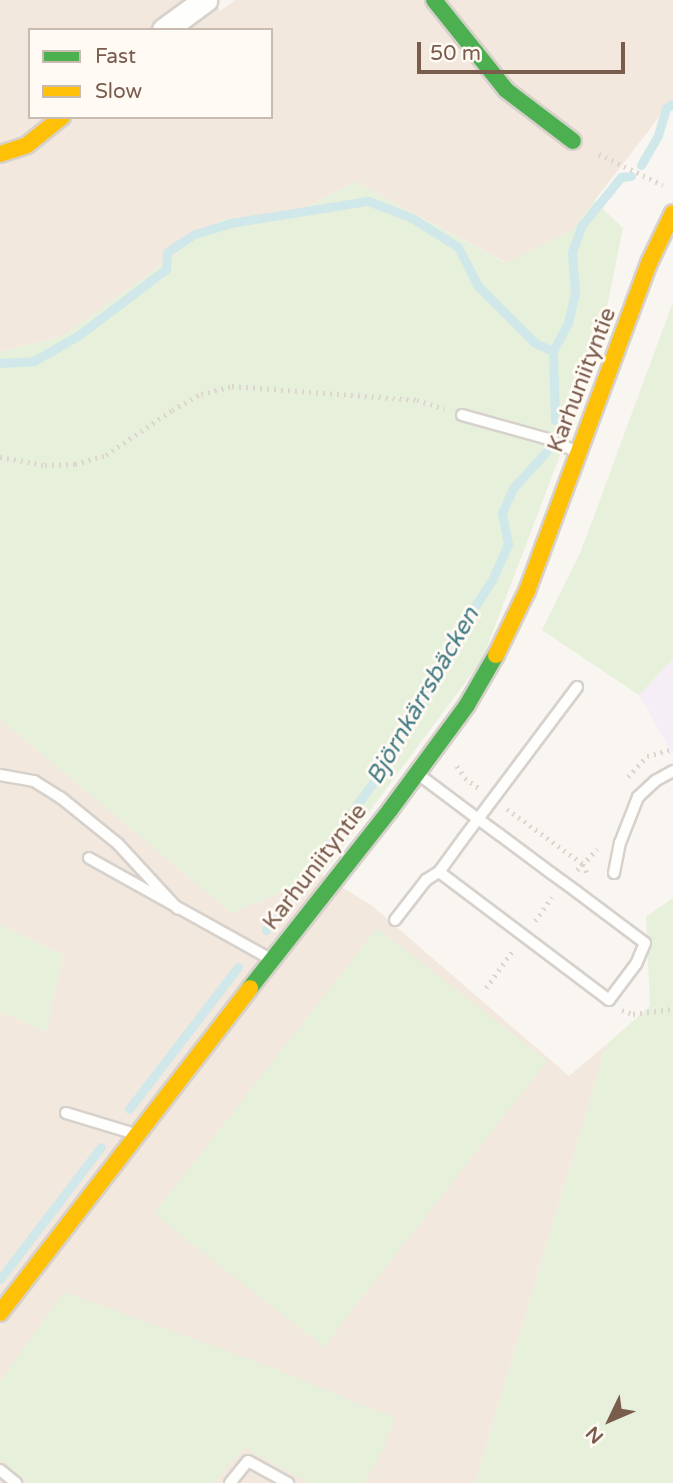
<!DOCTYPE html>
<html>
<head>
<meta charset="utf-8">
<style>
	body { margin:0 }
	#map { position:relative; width:673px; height:1483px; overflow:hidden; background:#f9f5f0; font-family:"Varela Round",sans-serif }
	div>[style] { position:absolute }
	.residential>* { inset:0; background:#f2e8de }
	.education>* { inset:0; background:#f6eef6 }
	.green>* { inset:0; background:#e7f0db; transform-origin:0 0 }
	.stream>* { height:9px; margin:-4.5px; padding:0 4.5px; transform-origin:4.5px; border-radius:4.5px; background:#d0e8ea }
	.path>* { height:4.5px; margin-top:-2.25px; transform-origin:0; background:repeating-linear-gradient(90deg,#dcd5d0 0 2px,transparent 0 7px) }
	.roads { filter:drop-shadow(2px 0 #d7d1cb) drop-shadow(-2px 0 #d7d1cb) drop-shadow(0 2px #d7d1cb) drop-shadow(0 -2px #d7d1cb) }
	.lane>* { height:10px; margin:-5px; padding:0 5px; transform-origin:5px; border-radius:5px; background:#fefefd }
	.street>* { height:23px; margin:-11.5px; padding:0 11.5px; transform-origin:11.5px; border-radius:11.5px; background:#fefefd }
	.fast>* { height:16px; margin:-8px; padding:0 8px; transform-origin:8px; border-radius:8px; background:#4caf50 }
	.slow>* { height:16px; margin:-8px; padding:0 8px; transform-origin:8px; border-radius:8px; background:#ffc107 }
	span { translate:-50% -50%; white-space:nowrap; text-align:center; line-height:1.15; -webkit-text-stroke:6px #fffaf3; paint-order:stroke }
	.street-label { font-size:23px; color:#7a5c4d }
	.water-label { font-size:24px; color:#437c86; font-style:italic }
	.legend { position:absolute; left:28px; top:28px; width:245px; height:91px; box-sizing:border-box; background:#fffaf3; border:2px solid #cabbb1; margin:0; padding:9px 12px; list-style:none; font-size:21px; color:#7a5c4d }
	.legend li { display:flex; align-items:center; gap:14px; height:35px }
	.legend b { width:35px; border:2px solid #cabbb1 }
	.north { position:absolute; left:575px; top:1385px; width:70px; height:70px; -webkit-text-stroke:5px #fffaf3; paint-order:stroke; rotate:226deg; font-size:19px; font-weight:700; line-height:28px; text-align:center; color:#7a5c4d }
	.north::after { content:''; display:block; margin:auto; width:24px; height:32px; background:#7a5c4d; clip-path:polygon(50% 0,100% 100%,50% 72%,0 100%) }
	.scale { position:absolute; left:417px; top:42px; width:208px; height:32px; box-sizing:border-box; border:4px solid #7a5c4d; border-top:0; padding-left:9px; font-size:21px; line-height:24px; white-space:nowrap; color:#7a5c4d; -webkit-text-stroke:5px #fffaf3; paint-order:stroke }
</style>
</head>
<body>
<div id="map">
	<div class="residential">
		<i style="clip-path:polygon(evenodd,0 0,214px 0,220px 11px,235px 0,673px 0,673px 99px,571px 231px,507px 263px,355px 182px,299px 211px,224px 219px,63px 336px,0 352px,0 0,30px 30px,271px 30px,271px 117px,30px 117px,30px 30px)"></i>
		<i style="clip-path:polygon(0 719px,232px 913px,322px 875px,371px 905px,569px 1076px,607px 1044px,475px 1483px,0 1483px,0 1011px,46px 1032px,63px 955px,0 925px)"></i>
	</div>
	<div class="education">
		<i style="clip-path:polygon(673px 659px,673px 755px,639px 695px)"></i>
	</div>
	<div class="green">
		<i style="clip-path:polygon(355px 182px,506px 263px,571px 231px,594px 201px,623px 228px,596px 361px,482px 660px,322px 875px,232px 913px,0 719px,0 352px,63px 336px,224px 219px,299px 211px)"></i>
		<i style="clip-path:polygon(673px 302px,673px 659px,639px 695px,542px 630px,581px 551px)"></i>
		<i style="clip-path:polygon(673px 898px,673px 1483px,475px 1483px,607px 1044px,650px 1006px,646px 917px)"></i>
		<i style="clip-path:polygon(0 925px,63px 955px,46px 1032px,0 1011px)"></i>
		<i style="left:377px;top:928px;width:216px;height:363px;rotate:38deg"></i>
		<i style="clip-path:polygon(64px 1292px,260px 1363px,395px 1418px,383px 1450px,364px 1483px,309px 1483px,244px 1447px,214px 1483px,29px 1483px,0 1460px,0 1381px)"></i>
	</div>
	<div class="stream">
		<i style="left:641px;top:165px;width:34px;rotate:-60deg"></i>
		<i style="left:658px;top:135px;width:28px;rotate:-73deg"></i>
		<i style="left:666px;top:108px;width:8px;rotate:-30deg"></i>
		<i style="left:0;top:363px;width:34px;rotate:-3deg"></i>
		<i style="left:34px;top:361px;width:52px;rotate:-30deg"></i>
		<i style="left:79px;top:335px;width:109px;rotate:-37.2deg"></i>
		<i style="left:166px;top:269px;width:17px;rotate:-87deg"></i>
		<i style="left:167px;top:252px;width:33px;rotate:-33deg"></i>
		<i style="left:195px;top:234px;width:37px;rotate:-17deg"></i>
		<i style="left:230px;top:223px;width:140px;rotate:-9.1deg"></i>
		<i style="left:368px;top:201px;width:47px;rotate:21.1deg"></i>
		<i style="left:412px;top:218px;width:54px;rotate:32.2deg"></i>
		<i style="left:458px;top:247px;width:44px;rotate:62.9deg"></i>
		<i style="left:478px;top:286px;width:81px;rotate:45deg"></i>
		<i style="left:535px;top:343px;width:20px;rotate:24deg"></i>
		<i style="left:555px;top:420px;width:69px;rotate:-91.7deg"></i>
		<i style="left:553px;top:351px;width:32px;rotate:-62deg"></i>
		<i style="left:568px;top:323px;width:31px;rotate:-77deg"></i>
		<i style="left:575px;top:293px;width:41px;rotate:-94.2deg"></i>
		<i style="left:572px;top:252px;width:29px;rotate:-70deg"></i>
		<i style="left:582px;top:225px;width:62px;rotate:-50.9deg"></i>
		<i style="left:621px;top:177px;width:10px;rotate:-6deg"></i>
		<i style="left:266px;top:930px;width:180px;rotate:-54deg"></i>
		<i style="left:372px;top:784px;width:96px;rotate:-57.8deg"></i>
		<i style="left:423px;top:703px;width:65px;rotate:-65.4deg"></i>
		<i style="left:450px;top:644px;width:77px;rotate:-56.7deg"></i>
		<i style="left:492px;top:580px;width:39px;rotate:-66deg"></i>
		<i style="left:508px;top:544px;width:32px;rotate:-101deg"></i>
		<i style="left:502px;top:513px;width:27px;rotate:-66deg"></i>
		<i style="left:513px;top:488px;width:49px;rotate:-47.5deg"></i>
		<i style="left:129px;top:1109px;width:179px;rotate:-52.5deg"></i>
		<i style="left:0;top:1279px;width:166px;rotate:-52.6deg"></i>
	</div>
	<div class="path">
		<i style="left:599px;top:154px;width:71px;rotate:25.8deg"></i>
		<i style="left:0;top:457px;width:46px;rotate:10.1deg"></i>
		<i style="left:45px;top:465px;width:30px;rotate:-2deg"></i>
		<i style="left:75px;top:464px;width:32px;rotate:-16deg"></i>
		<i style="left:106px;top:455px;width:80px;rotate:-34.3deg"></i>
		<i style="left:172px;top:410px;width:33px;rotate:-29deg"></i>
		<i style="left:201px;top:394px;width:32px;rotate:-14deg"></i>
		<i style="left:232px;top:386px;width:186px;rotate:4.3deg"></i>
		<i style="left:417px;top:400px;width:29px;rotate:18deg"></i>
		<i style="left:457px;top:766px;width:14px;rotate:56deg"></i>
		<i style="left:465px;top:778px;width:19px;rotate:36deg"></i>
		<i style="left:628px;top:777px;width:28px;rotate:-48deg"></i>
		<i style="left:647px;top:756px;width:23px;rotate:-15deg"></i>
		<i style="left:507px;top:809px;width:94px;rotate:35.9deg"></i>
		<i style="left:583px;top:864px;width:13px;rotate:67deg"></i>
		<i style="left:577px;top:870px;width:29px;rotate:-46deg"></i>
		<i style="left:535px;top:921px;width:29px;rotate:-55deg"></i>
		<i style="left:486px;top:988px;width:47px;rotate:-54.6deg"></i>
		<i style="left:622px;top:1010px;width:12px;rotate:20deg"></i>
		<i style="left:633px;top:1014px;width:40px;rotate:-7.1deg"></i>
	</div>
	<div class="roads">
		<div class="lane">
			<i style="left:462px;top:415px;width:86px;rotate:15.5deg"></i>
			<i style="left:545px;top:438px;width:34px;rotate:23deg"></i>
			<i style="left:418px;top:774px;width:75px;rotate:36.9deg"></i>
			<i style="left:478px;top:819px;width:27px;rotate:36deg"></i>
			<i style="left:500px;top:835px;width:64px;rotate:36.7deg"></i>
			<i style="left:551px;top:873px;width:32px;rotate:36deg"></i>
			<i style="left:577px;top:892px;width:85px;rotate:36.9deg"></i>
			<i style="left:645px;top:943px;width:23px;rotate:113deg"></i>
			<i style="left:636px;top:964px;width:45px;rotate:126.9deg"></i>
			<i style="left:609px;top:1000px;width:213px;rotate:-143deg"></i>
			<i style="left:439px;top:872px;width:41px;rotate:-54deg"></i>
			<i style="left:463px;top:839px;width:190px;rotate:-53.1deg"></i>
			<i style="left:0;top:775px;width:35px;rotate:10deg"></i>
			<i style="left:34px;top:781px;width:31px;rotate:32deg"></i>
			<i style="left:60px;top:797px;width:75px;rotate:39deg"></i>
			<i style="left:118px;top:844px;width:88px;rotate:47.3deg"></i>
			<i style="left:89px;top:858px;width:206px;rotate:29.1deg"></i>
			<i style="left:614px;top:873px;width:31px;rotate:-79deg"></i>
			<i style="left:620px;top:843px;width:49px;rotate:-68.6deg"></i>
			<i style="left:638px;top:797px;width:23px;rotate:-43deg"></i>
			<i style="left:655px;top:781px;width:21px;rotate:-29deg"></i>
			<i style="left:395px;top:920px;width:51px;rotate:-52.2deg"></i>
			<i style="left:426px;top:880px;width:15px;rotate:-32deg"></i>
			<i style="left:66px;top:1113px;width:69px;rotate:16.9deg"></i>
			<i style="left:0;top:1470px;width:21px;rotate:39deg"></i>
			<i style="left:230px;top:1483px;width:28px;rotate:-51deg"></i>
			<i style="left:248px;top:1461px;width:46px;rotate:28.8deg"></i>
		</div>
		<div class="street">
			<i style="left:164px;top:30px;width:51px;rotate:-36.2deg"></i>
		</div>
		<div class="fast">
			<i style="left:434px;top:0;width:115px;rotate:51.3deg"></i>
			<i style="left:506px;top:90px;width:84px;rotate:37.3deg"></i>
			<i style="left:250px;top:988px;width:226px;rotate:-51.8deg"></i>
			<i style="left:390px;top:810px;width:130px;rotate:-53.7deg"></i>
			<i style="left:467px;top:705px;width:58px;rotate:-59.9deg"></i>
		</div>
		<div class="slow">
			<i style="left:0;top:154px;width:28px;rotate:-18deg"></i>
			<i style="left:27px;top:145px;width:45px;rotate:-38.7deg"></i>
			<i style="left:496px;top:655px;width:71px;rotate:-64.2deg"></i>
			<i style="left:527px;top:591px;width:350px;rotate:-69.6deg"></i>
			<i style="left:649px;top:263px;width:55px;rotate:-64.4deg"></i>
			<i style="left:0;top:1313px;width:410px;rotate:-52.4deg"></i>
		</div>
	</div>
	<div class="street-label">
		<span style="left:582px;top:380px;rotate:-69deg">Karhuniityntie</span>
		<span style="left:315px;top:867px;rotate:-52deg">Karhuniityntie</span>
	</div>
	<div class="water-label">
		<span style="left:423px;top:696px;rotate:-60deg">Björnkärrsbäcken</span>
	</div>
	<ul class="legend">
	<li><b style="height:9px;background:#4caf50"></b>Fast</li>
	<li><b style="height:9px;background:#ffc107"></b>Slow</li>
	</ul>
	<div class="north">N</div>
	<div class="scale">50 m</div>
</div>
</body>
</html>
